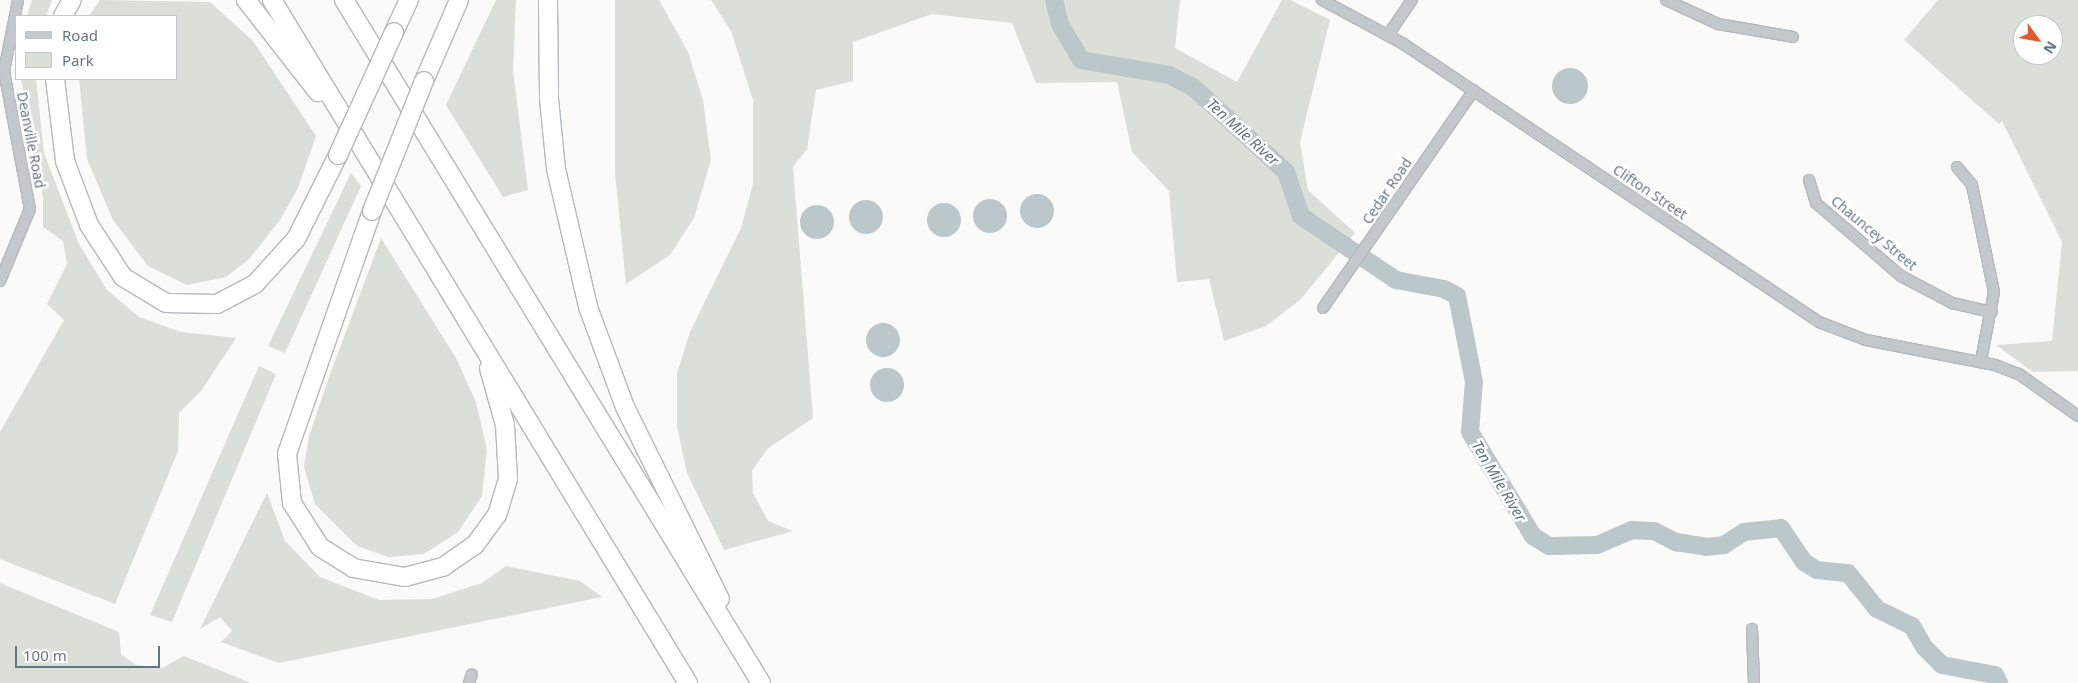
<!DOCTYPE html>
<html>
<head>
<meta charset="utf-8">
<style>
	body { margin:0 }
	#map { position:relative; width:2078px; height:683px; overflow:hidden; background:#fafaf8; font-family:"Noto Sans",sans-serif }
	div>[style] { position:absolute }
	.green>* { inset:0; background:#dadfd7 }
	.water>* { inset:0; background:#bbc7cb }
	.round { border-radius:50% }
	.river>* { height:18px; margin:-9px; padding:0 9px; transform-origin:9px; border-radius:9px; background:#bbc7cb }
	.roads { filter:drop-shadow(1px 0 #b4b9bd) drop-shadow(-1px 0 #b4b9bd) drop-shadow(0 1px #b4b9bd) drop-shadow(0 -1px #b4b9bd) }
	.minor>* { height:10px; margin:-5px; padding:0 5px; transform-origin:5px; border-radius:5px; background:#c3c8cc }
	.motorway>* { height:18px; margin:-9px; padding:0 9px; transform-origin:9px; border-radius:9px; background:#fff }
	.bridges { filter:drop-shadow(1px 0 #b4b9bd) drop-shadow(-1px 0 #b4b9bd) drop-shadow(0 1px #b4b9bd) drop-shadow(0 -1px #b4b9bd) }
	.motorway-bridge>* { height:18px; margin:-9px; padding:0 9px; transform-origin:9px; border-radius:9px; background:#fff }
	span { translate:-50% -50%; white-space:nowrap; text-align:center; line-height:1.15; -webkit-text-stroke:5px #fff; paint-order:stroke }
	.street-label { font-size:14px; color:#657683 }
	.water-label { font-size:15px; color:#60757c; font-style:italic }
	.legend { position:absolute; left:15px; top:15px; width:162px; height:65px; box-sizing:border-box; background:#fff; border:1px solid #c1c8cd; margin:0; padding:6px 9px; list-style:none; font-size:15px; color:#657683 }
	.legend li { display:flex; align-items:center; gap:10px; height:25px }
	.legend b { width:25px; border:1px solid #c1c8cd }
	.north { position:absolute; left:2013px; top:15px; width:50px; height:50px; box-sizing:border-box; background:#fff; border:1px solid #c1c8cd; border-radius:50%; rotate:122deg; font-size:14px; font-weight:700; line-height:20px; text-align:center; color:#657683 }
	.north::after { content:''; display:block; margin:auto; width:18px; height:22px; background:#e4572e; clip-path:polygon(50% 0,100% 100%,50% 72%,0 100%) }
	.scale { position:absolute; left:15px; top:646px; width:145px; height:22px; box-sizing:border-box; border:2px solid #657683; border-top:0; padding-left:6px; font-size:15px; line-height:18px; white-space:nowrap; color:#657683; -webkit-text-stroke:4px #fff; paint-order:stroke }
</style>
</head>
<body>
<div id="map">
	<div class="green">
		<i style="clip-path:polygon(32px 0,52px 0,46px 16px,27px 16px)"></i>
		<i style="clip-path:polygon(100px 0,210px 2px,253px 41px,316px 136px,298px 188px,280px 220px,249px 259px,226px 277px,187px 285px,148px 266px,113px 220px,87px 159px,79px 79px,176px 79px,176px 16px,89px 16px)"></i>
		<i style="clip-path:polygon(496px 0,516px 0,513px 70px,528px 190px,503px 197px,446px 105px)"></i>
		<i style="clip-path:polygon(615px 0,659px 0,688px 52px,703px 100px,711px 160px,694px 218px,670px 255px,626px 284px,615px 173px)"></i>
		<i style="clip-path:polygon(711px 0,1180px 0,1175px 48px,1237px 82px,1282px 0,1290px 0,1330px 20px,1300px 142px,1308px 190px,1355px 233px,1301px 299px,1266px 326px,1224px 341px,1209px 279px,1177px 282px,1169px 191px,1132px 152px,1117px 82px,1036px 83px,1012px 23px,932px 14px,853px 42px,853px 81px,816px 90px,807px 149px,793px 167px,813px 418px,767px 449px,752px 471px,753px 493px,768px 521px,793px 531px,724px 550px,687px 473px,677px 427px,677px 373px,690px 332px,741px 228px,753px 184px,753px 100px,731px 31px)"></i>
		<i style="clip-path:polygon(evenodd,1938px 0,2078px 0,2078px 371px,2033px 372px,1996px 345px,2052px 341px,2062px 242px,2002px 121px,1999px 124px,1904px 40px,1938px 0,2023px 25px,2053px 25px,2053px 55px,2023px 55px,2023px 25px)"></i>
		<i style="clip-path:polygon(21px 79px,36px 79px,44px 153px,79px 244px,107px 290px,139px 317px,181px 332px,236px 338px,201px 391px,179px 413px,178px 451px,115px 604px,0 559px,0 432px,64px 320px,47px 304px,67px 264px,63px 241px,43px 227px,43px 198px)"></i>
		<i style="clip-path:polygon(351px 173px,361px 186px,285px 353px,268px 346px)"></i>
		<i style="clip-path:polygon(381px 238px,456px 358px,476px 402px,487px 450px,482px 496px,458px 532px,424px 554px,389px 557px,357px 546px,315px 504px,304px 467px,309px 436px,329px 377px)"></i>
		<i style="clip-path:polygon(259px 366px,276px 374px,172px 622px,150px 615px)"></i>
		<i style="clip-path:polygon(267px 493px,285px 541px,320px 577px,379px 600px,432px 599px,482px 583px,506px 566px,580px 581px,602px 597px,279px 663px,221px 642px,232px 631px,220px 617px,200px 629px)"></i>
		<i style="clip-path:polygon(0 583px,119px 632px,121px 654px,136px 665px,162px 668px,184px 656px,251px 683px,0 683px)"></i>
	</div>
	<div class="water">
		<i class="round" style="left:1552px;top:68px;width:36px;height:36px"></i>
		<i class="round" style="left:1020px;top:194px;width:34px;height:34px"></i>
		<i class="round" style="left:973px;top:199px;width:34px;height:34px"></i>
		<i class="round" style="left:849px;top:200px;width:34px;height:34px"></i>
		<i class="round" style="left:927px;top:203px;width:34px;height:34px"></i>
		<i class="round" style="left:800px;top:205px;width:34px;height:34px"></i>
		<i class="round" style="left:866px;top:323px;width:34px;height:34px"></i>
		<i class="round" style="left:870px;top:368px;width:34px;height:34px"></i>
	</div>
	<div class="river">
		<i style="left:1054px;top:0;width:25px;rotate:76deg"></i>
		<i style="left:1060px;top:24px;width:42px;rotate:59.7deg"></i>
		<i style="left:1081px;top:60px;width:89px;rotate:9.7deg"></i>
		<i style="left:1169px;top:75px;width:27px;rotate:27deg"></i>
		<i style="left:1193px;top:87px;width:126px;rotate:42.4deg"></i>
		<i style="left:1286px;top:172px;width:46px;rotate:71.2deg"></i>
		<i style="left:1301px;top:216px;width:115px;rotate:34deg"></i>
		<i style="left:1396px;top:280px;width:49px;rotate:10.6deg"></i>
		<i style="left:1444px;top:289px;width:15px;rotate:28deg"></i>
		<i style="left:1457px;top:296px;width:88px;rotate:78.8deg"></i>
		<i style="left:1474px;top:382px;width:50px;rotate:94.6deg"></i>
		<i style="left:1470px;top:432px;width:122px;rotate:58.8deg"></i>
		<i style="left:1533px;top:536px;width:19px;rotate:32deg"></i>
		<i style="left:1549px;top:546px;width:48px;rotate:-1.2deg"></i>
		<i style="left:1597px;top:545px;width:38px;rotate:-23deg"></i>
		<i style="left:1632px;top:530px;width:22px;rotate:3deg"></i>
		<i style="left:1654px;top:531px;width:25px;rotate:27deg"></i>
		<i style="left:1676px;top:542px;width:30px;rotate:9deg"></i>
		<i style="left:1706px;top:547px;width:18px;rotate:-6deg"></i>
		<i style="left:1724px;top:545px;width:24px;rotate:-33deg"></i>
		<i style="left:1744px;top:532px;width:37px;rotate:-6deg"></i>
		<i style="left:1781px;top:528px;width:41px;rotate:55.9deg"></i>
		<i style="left:1804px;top:562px;width:15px;rotate:32deg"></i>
		<i style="left:1817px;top:570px;width:31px;rotate:6deg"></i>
		<i style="left:1848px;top:573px;width:46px;rotate:51.1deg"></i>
		<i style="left:1877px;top:609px;width:39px;rotate:26deg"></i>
		<i style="left:1912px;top:626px;width:24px;rotate:60deg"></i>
		<i style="left:1924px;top:647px;width:25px;rotate:45deg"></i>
		<i style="left:1942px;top:665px;width:54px;rotate:10.7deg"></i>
		<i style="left:1995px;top:675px;width:9px;rotate:63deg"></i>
	</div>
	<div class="roads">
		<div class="minor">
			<i style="left:1322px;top:0;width:91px;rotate:28.3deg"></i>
			<i style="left:1402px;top:43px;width:502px;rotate:33.79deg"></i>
			<i style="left:1819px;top:322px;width:50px;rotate:21deg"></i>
			<i style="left:1866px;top:340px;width:131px;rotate:11deg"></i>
			<i style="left:1995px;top:365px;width:26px;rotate:21deg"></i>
			<i style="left:2019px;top:374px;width:72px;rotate:35.4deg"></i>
			<i style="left:1666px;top:0;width:57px;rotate:24.8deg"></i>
			<i style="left:1718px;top:24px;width:76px;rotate:9.8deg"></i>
			<i style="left:1388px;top:35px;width:42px;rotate:-55.6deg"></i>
			<i style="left:1957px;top:167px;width:23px;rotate:50deg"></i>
			<i style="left:1972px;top:185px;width:109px;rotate:78.4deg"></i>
			<i style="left:1994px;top:292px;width:70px;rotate:100.7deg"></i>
			<i style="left:1809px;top:180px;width:24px;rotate:73deg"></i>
			<i style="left:1816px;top:203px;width:112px;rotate:40.7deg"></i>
			<i style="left:1901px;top:276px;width:58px;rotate:27.9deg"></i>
			<i style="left:1952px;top:303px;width:41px;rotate:12.7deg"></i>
			<i style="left:0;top:281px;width:78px;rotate:-67.4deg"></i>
			<i style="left:30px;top:209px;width:140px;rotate:-100.7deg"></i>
			<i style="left:4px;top:71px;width:72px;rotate:-78.8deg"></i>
			<i style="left:1323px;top:308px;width:265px;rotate:-55.3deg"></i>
			<i style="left:1752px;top:629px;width:54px;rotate:87.9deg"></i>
			<i style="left:469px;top:683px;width:9px;rotate:-72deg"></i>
		</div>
		<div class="motorway">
			<i style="left:246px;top:0;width:117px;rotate:52deg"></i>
			<i style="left:272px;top:0;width:800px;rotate:58.66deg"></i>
			<i style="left:344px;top:0;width:800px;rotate:58.59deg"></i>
			<i style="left:548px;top:0;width:99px;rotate:89.4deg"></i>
			<i style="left:549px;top:99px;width:70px;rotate:84.3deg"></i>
			<i style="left:556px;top:169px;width:142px;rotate:76.9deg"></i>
			<i style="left:588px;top:307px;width:107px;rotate:69.7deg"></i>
			<i style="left:625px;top:407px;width:214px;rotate:63.7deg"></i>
			<i style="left:63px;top:16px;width:18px;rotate:-61deg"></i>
			<i style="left:394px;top:32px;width:35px;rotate:-65deg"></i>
			<i style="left:55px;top:79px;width:83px;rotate:83deg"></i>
			<i style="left:65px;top:161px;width:68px;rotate:69.4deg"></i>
			<i style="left:89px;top:225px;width:62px;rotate:56.8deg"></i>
			<i style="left:123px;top:277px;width:50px;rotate:31.2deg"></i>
			<i style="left:166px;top:303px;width:51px;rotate:1.1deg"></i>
			<i style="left:217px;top:304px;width:43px;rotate:-27.8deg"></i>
			<i style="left:255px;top:284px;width:61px;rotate:-47.7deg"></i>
			<i style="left:296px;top:239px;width:94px;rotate:-63.4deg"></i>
			<i style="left:424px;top:81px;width:88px;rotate:-66.6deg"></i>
			<i style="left:372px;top:211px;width:257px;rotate:109.3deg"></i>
			<i style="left:287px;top:454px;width:49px;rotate:84.2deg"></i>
			<i style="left:292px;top:503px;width:52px;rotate:57.5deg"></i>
			<i style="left:320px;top:547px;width:39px;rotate:32deg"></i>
			<i style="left:353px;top:568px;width:53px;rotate:9.8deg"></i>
			<i style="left:405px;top:577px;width:39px;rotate:-15deg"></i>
			<i style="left:443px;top:567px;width:39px;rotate:-35deg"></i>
			<i style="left:475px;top:545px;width:37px;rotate:-54deg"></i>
			<i style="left:497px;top:515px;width:38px;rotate:-73deg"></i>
			<i style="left:508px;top:479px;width:54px;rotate:-93.2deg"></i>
			<i style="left:505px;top:425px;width:59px;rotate:-105.7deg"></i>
		</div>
	</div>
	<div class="bridges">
		<div class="motorway-bridge">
			<i style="left:338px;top:155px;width:135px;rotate:-65.5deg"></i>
			<i style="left:372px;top:211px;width:140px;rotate:-68.2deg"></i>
		</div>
	</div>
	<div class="street-label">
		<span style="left:31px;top:140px;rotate:79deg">Deanville Road</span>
		<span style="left:1387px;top:191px;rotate:-56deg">Cedar Road</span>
		<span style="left:1650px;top:192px;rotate:34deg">Clifton Street</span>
		<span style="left:1874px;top:233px;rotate:40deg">Chauncey Street</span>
	</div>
	<div class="water-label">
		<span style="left:1243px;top:132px;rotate:42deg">Ten Mile River</span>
		<span style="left:1499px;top:481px;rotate:59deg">Ten Mile River</span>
	</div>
	<ul class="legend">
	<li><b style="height:6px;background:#c3c8cc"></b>Road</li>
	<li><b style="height:14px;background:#dadfd7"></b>Park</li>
	</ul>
	<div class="north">N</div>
	<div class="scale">100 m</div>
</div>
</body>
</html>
